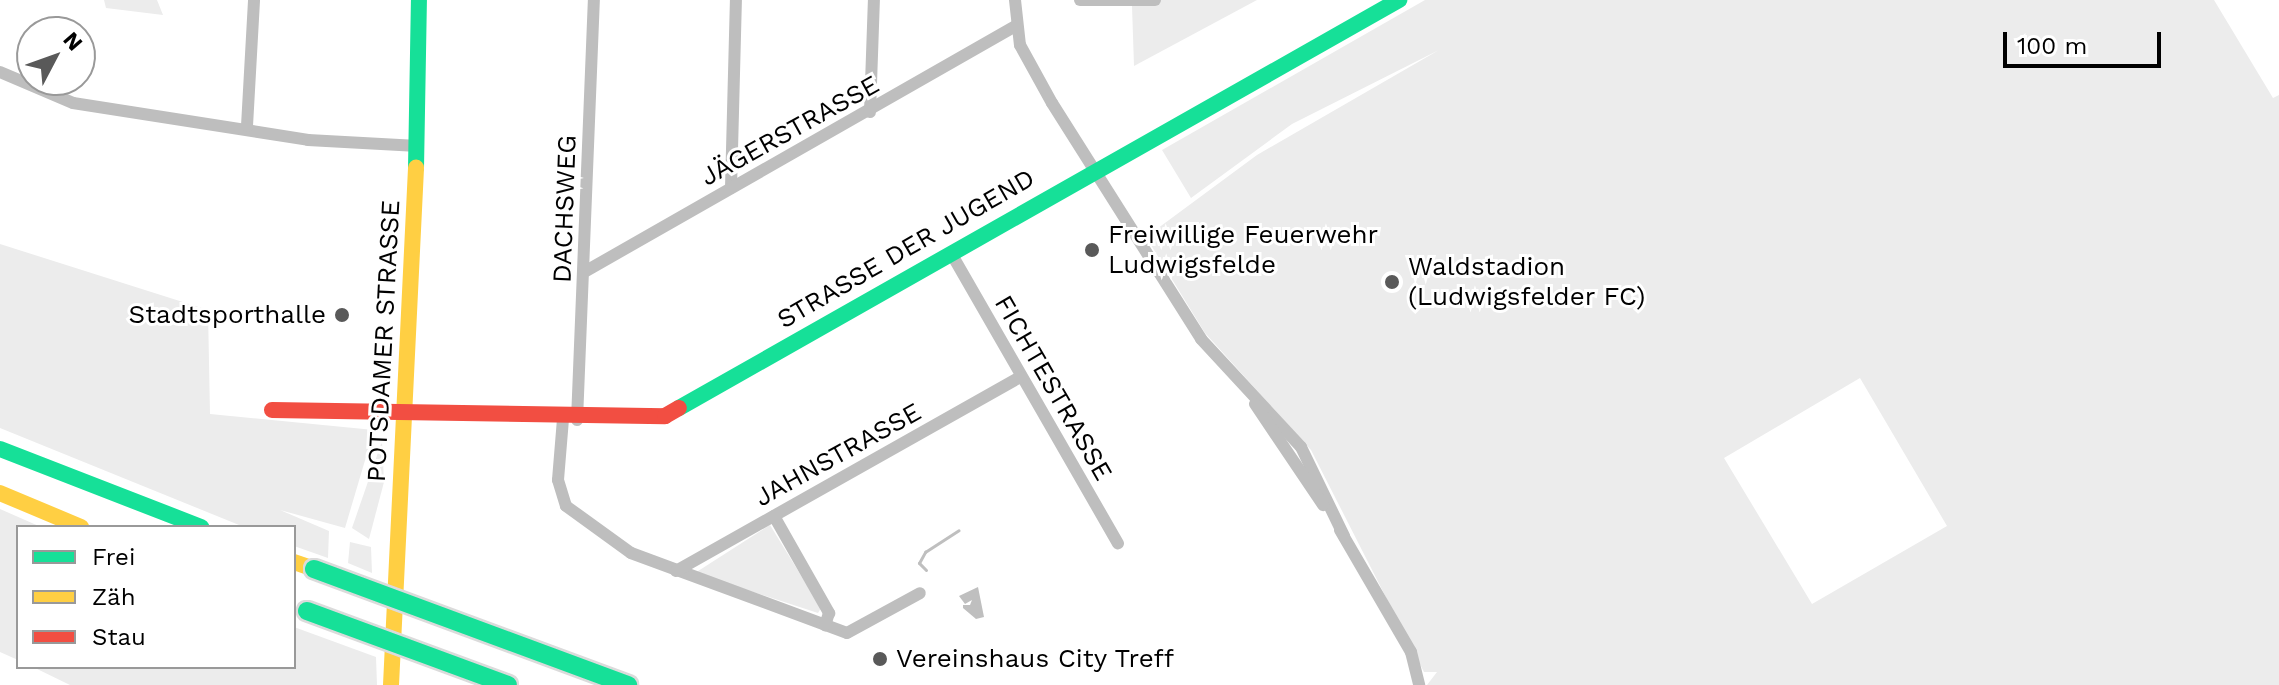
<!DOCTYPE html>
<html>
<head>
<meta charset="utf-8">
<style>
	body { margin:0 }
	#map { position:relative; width:2279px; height:685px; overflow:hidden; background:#fff; font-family:"Work Sans",sans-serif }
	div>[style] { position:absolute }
	.green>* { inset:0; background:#ececec }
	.water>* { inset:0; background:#bfbfbf }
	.stream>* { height:3px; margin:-1.5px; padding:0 1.5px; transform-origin:1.5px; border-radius:1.5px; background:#bfbfbf }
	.street>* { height:12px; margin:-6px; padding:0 6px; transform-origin:6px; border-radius:6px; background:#bebebe }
	.fast>* { height:16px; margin:-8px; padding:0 8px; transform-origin:8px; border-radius:8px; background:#16e098 }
	.slow>* { height:16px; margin:-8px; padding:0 8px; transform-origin:8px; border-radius:8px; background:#ffcf43 }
	.jam>* { height:16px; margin:-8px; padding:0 8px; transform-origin:8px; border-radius:8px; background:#f24e42 }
	.bridges { filter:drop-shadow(2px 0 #dbdbdb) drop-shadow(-2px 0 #dbdbdb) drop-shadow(0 2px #dbdbdb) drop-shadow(0 -2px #dbdbdb) }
	.fast-bridge>* { height:18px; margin:-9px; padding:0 9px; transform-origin:9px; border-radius:9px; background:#16e098 }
	.dots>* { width:22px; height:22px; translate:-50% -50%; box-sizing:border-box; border:4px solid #fff; border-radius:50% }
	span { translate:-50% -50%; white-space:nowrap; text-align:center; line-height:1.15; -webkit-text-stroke:6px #fff; paint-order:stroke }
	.street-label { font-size:26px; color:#000 }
	.poi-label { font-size:26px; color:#000 }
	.left { translate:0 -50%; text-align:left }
	.right { translate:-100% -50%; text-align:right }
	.legend { position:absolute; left:16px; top:525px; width:280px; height:144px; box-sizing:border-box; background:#fff; border:2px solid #999; margin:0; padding:10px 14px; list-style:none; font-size:24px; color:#000 }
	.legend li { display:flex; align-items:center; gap:16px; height:40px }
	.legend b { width:40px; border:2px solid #999 }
	.north { position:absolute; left:16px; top:16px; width:80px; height:80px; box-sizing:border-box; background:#fff; border:2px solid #999; border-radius:50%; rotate:49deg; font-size:22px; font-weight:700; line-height:32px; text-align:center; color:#000 }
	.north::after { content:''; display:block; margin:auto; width:28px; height:36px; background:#595959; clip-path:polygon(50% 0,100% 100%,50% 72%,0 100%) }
	.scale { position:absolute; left:2003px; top:32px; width:158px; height:36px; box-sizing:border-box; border:4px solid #000; border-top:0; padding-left:10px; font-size:24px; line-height:28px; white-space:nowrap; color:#000; -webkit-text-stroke:6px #fff; paint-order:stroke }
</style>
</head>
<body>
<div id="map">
	<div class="green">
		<i style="clip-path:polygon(104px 0,157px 0,163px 15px,106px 8px)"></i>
		<i style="clip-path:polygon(1159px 0,1257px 0,1134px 66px,1132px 6px)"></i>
		<i style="clip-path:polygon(evenodd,1425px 0,2214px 0,2273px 98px,2279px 95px,2279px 685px,1427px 685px,1437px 672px,1424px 672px,1311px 450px,1205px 333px,1146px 237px,1257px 155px,1439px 50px,1292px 124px,1191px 198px,1162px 150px,1425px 0,1860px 378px,1947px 526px,1812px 604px,1724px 458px,1860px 378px)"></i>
		<i style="clip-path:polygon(0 244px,208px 310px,210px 414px,374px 430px,345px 528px,280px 510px,329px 531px,328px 558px,294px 546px,294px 527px,244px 527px,0 428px)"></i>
		<i style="clip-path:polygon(382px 441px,384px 482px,369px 539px,352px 528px)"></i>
		<i style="clip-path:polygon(0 509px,41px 527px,18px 527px,18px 660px,0 652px)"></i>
		<i style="clip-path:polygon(770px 525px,821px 608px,818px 613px,695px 573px)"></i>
		<i style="clip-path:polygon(350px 542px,371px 547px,372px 573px,348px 563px)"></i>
		<i style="clip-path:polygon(294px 627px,376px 657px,377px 685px,70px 685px,33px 667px,294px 667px)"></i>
	</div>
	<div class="water">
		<i style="clip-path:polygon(978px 587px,984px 617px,976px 619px,963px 608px,963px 605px,970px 605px,972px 600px,965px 604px,959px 596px)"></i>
	</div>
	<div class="stream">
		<i style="left:926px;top:570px;width:10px;rotate:-135deg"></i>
		<i style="left:919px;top:563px;width:13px;rotate:-61deg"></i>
		<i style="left:925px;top:552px;width:40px;rotate:-32.9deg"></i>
	</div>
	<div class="street">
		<i style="left:1015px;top:0;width:45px;rotate:83.7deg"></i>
		<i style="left:1020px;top:45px;width:66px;rotate:61.1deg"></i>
		<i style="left:1052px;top:103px;width:279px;rotate:57.7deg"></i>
		<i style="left:1201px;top:339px;width:147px;rotate:47.2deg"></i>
		<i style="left:1301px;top:447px;width:99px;rotate:64.2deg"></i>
		<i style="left:1080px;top:0;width:75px"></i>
		<i style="left:0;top:72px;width:79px;rotate:23deg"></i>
		<i style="left:73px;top:103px;width:238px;rotate:8.9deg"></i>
		<i style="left:308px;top:140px;width:110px;rotate:3.1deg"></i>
		<i style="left:870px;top:112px;width:112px;rotate:-88deg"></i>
		<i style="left:247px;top:126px;width:126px;rotate:-86.8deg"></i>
		<i style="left:731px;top:188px;width:188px;rotate:-88.5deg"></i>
		<i style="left:951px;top:253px;width:335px;rotate:60.1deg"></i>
		<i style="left:586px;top:271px;width:494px;rotate:-29.7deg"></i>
		<i style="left:1255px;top:404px;width:122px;rotate:56deg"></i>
		<i style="left:563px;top:419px;width:61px;rotate:94.7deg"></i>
		<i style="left:558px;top:480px;width:27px;rotate:73deg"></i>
		<i style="left:566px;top:506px;width:80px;rotate:35.9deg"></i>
		<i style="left:631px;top:553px;width:230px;rotate:20.3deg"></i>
		<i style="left:847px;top:633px;width:83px;rotate:-28.7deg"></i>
		<i style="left:577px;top:420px;width:420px;rotate:-87.7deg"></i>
		<i style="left:774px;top:516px;width:112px;rotate:60.4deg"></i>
		<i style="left:829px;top:613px;width:13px;rotate:108deg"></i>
		<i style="left:1340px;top:530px;width:141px;rotate:59.8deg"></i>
		<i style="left:1411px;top:652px;width:34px;rotate:76deg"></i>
		<i style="left:676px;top:571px;width:395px;rotate:-29.4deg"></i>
	</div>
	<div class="fast">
		<i style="left:416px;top:168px;width:168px;rotate:-89deg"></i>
		<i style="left:679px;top:408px;width:828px;rotate:-29.54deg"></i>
		<i style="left:0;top:449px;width:216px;rotate:21.2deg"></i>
	</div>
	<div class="slow">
		<i style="left:0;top:493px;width:88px;rotate:22.8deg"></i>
		<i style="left:294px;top:562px;width:21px;rotate:19deg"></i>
		<i style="left:391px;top:685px;width:518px;rotate:-87.23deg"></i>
	</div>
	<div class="jam">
		<i style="left:272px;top:410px;width:393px;rotate:0.9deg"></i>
		<i style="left:665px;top:416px;width:16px;rotate:-30deg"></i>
	</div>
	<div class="bridges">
		<div class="fast-bridge">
			<i style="left:314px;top:569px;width:335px;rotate:20.3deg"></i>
			<i style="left:307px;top:611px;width:214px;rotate:20.2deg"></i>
		</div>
	</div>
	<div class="dots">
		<i style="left:1092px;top:250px;background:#595959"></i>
		<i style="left:1392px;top:282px;background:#595959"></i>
		<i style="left:342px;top:315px;background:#595959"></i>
		<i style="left:880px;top:659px;background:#595959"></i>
	</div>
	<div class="street-label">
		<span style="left:790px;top:131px;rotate:-29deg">JÄGERSTRASSE</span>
		<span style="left:565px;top:209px;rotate:-88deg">DACHSWEG</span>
		<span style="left:906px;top:249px;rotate:-30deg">STRASSE DER JUGEND</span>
		<span style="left:384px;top:341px;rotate:-87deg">POTSDAMER STRASSE</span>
		<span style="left:1053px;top:388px;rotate:60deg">FICHTESTRASSE</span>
		<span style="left:838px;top:455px;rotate:-29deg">JAHNSTRASSE</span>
	</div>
	<div class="poi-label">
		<span class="left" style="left:1108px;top:250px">Freiwillige Feuerwehr<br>Ludwigsfelde</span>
		<span class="left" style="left:1408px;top:282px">Waldstadion<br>(Ludwigsfelder FC)</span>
		<span class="right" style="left:326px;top:315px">Stadtsporthalle</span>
		<span class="left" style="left:896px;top:659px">Vereinshaus City Treff</span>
	</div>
	<ul class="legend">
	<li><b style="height:10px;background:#16e098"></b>Frei</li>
	<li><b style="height:10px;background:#ffcf43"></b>Zäh</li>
	<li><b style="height:10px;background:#f24e42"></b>Stau</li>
	</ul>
	<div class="north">N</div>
	<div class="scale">100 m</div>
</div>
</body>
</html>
